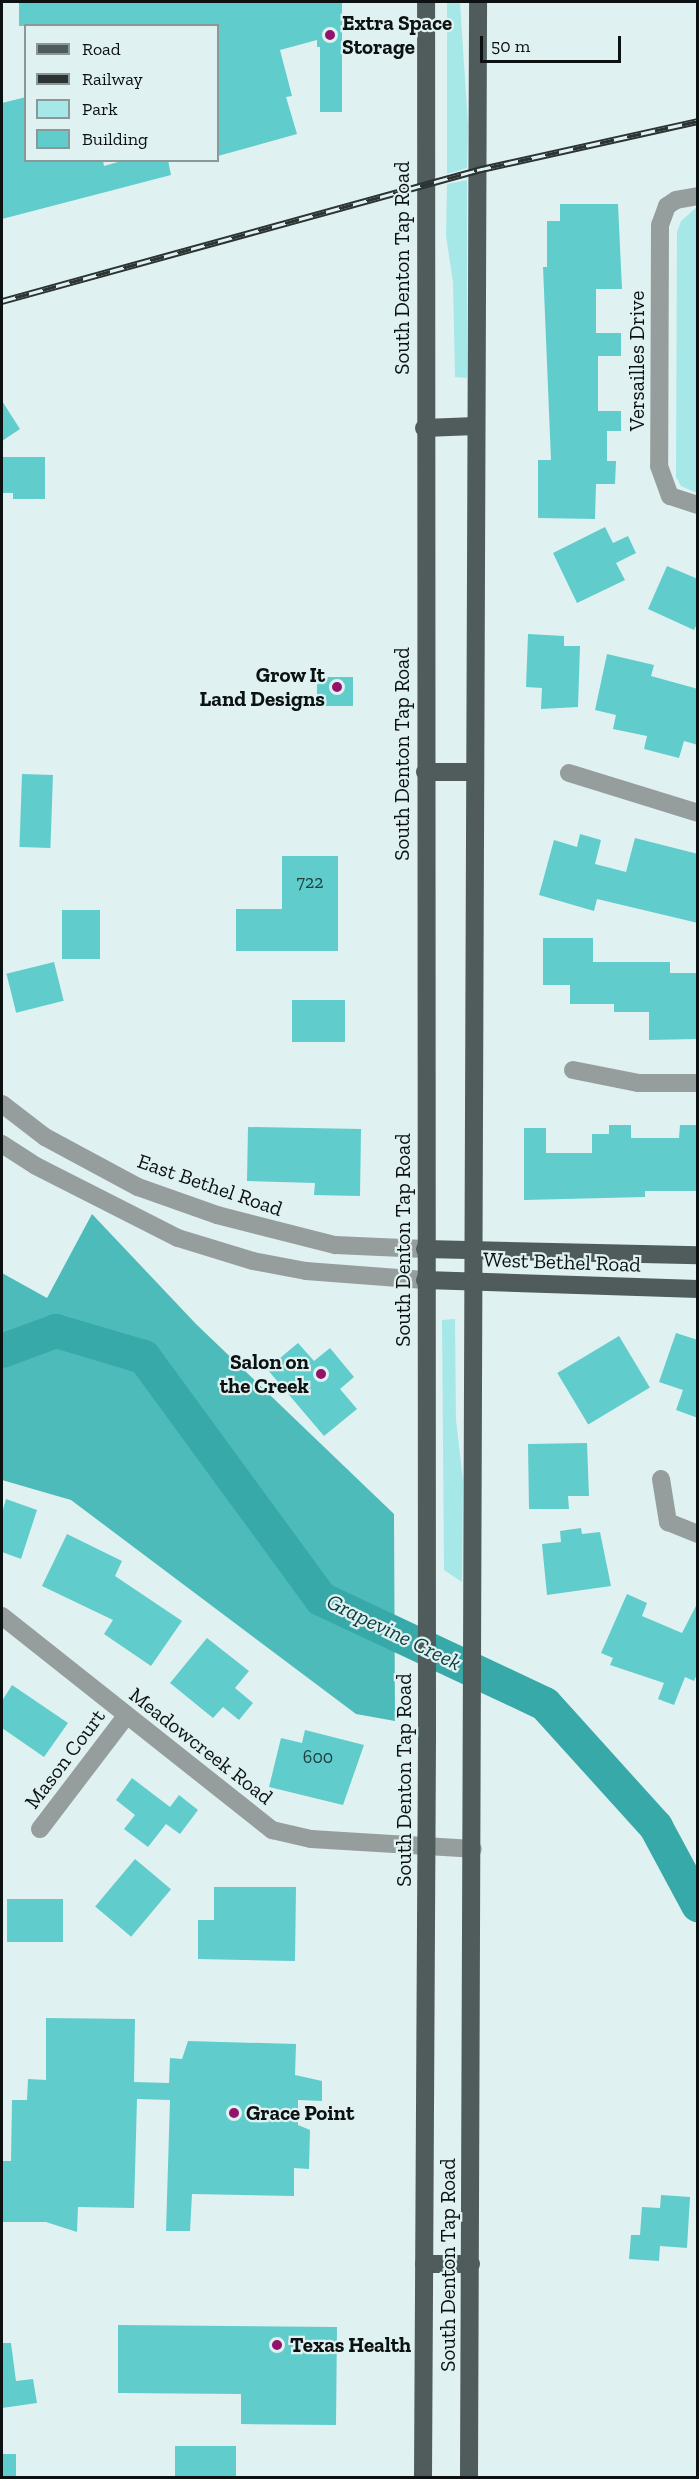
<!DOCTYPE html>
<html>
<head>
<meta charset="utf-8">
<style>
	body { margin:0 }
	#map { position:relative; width:699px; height:2479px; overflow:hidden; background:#e0f1f1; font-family:"Zilla Slab",serif }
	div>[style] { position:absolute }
	.green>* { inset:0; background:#a6e8e7 }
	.forest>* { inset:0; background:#4dbbba }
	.river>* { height:34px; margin:-17px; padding:0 17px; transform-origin:17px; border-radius:17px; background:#38a9a9 }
	.building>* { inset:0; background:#61cccc; transform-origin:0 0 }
	.minor>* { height:18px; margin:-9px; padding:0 9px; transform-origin:9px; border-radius:9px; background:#969d9d }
	.major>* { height:18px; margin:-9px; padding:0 9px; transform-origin:9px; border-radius:9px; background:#4f5c5b }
	.rail>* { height:7px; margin-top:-3.5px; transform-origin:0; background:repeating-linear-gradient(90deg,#e0f1f1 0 14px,#2b3333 0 28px); box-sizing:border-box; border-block:2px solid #2b3333 }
	.dots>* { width:16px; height:16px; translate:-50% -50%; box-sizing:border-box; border:3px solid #e0f1f1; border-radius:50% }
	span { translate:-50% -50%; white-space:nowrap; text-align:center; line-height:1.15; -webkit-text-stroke:4.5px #e0f1f1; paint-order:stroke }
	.number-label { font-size:18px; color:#214040 }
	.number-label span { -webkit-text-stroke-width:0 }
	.poi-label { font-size:21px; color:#0c1212; font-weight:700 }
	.left { translate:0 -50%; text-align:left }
	.right { translate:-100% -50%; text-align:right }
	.street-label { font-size:21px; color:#0c1212 }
	.water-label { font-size:22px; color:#0d4040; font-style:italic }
	.frame { position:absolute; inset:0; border:3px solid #0c1212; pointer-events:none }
	.legend { position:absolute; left:24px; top:24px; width:195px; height:138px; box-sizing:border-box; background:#e0f1f1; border:2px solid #8b9898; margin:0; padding:8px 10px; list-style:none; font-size:18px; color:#0c1212 }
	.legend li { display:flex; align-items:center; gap:12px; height:30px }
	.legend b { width:30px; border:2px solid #8b9898 }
	.scale { position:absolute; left:480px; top:36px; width:141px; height:27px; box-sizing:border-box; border:3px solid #0c1212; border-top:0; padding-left:8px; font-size:18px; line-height:21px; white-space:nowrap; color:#0c1212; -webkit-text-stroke:4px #e0f1f1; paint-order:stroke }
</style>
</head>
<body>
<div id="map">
	<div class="green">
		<i style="clip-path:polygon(447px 2px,460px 2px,468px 125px,467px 168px,447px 174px)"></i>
		<i style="clip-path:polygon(467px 180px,467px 378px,455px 377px,453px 282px,446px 236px,447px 184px)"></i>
		<i style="clip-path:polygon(697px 207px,698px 493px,697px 493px,681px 486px,676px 477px,677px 232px,681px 221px)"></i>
		<i style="clip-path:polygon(455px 1319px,456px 1420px,463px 1480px,462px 1582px,444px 1570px,442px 1320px)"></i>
	</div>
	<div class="forest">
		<i style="clip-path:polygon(92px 1214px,196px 1324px,394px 1514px,395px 1721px,356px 1714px,71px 1500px,2px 1480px,2px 1273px,47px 1298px)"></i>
	</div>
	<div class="river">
		<i style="left:2px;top:1351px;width:58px;rotate:-20.3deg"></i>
		<i style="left:56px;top:1331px;width:92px;rotate:16.5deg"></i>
		<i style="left:144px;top:1357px;width:300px;rotate:53.8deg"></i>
		<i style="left:321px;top:1599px;width:247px;rotate:25.1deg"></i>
		<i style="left:545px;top:1704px;width:166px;rotate:47.9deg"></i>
		<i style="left:656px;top:1827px;width:89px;rotate:61.7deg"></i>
	</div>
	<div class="building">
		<i style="clip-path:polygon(19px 2px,342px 2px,342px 112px,320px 112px,320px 47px,317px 47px,317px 40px,280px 50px,292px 96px,286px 97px,297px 134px,218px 156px,218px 26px,19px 26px)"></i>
		<i style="clip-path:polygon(26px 97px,26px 160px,103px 160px,104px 166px,125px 160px,168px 160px,171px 175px,2px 219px,2px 103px)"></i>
		<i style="clip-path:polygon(560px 204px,618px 204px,622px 289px,596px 289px,596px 333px,621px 333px,621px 356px,598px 356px,598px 411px,621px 411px,621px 431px,607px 431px,607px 461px,616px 461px,615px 484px,596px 484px,595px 519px,538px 518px,538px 460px,551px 460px,543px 267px,547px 267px,547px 221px,560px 221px)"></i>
		<i style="clip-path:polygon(2px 401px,20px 429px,2px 441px)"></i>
		<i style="clip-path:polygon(2px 457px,45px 457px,45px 499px,13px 499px,13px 493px,2px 493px)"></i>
		<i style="clip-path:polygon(605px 527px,613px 543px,628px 536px,636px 553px,616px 563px,625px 580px,577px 603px,553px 553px)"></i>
		<i style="clip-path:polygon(667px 566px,698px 579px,698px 622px,694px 630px,648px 609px)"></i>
		<i style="clip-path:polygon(528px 634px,564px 636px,564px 646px,580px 646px,578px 707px,541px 709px,542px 688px,526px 687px)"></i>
		<i style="clip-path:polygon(607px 654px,654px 665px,651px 676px,698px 689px,698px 745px,684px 741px,679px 758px,644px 749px,647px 736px,613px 729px,616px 715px,595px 710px)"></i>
		<i style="left:317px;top:677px;width:36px;height:29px"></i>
		<i style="left:22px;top:774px;width:31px;height:73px;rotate:2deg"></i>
		<i style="clip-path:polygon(580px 834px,601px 840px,595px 864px,626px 872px,635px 838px,698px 854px,698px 923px,597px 899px,594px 911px,539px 895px,554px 840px,577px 847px)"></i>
		<i style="clip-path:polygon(282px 856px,338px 856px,338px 951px,236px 951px,236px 909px,282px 909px)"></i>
		<i style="left:62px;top:910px;width:38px;height:49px"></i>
		<i style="clip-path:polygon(543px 938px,593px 938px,593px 962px,670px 962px,670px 973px,698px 973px,698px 1039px,649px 1040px,649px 1012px,614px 1012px,614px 1004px,570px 1004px,570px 985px,543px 985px)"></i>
		<i style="left:54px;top:962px;width:40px;height:49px;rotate:76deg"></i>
		<i style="left:292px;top:1000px;width:53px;height:42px"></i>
		<i style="clip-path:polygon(609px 1125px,631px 1125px,631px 1138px,679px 1138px,680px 1125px,698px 1125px,698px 1191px,645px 1191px,645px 1197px,524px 1200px,524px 1128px,546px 1128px,546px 1153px,592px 1153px,592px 1134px,609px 1134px)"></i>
		<i style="clip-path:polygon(248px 1127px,361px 1129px,360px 1196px,314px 1195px,315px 1183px,247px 1181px)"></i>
		<i style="clip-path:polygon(676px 1333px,698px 1340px,698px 1418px,676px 1410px,683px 1390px,659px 1382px)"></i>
		<i style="left:619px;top:1336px;width:60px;height:72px;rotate:59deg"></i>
		<i style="clip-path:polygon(298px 1343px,314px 1361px,330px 1348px,354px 1377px,340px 1389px,357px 1409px,324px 1436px,267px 1369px)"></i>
		<i style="clip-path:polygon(587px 1443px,589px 1496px,568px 1496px,569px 1509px,529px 1509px,528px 1444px)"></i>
		<i style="clip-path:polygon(6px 1499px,37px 1510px,21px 1559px,2px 1552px,2px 1513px)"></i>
		<i style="clip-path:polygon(581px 1528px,582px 1534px,600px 1532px,611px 1586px,547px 1595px,542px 1544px,561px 1542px,560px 1531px)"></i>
		<i style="clip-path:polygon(67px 1534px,122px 1561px,115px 1576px,182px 1621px,151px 1666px,104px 1634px,113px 1620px,42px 1586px)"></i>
		<i style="clip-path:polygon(627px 1594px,647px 1603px,642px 1616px,682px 1633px,698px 1602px,698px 1672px,694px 1681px,685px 1677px,674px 1705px,658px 1699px,664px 1683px,610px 1665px,613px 1658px,601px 1653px)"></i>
		<i style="clip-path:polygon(207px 1638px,249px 1671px,235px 1688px,253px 1703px,239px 1720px,223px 1707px,213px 1718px,170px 1683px)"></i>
		<i style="clip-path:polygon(12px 1685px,68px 1723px,44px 1757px,2px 1728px,2px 1701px)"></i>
		<i style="clip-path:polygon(305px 1730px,364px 1745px,343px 1805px,269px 1787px,281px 1738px,302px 1743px)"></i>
		<i style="clip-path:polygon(132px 1778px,170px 1807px,179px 1795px,198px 1810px,180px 1834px,166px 1824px,148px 1847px,124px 1829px,135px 1815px,116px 1800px)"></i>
		<i style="left:135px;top:1859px;width:47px;height:62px;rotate:40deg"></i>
		<i style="clip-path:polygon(214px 1887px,296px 1887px,295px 1961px,198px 1959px,198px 1920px,214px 1920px)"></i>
		<i style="left:7px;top:1899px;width:56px;height:43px"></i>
		<i style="clip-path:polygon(46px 2018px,135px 2019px,134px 2082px,169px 2083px,170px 2058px,182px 2059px,188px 2041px,296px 2044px,295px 2075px,322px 2081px,322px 2101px,298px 2100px,298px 2125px,310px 2130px,309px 2169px,294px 2168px,294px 2196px,192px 2194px,190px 2231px,166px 2231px,170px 2100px,137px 2099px,134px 2208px,78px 2207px,77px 2232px,46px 2222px,2px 2222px,2px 2161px,11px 2161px,12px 2100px,27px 2100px,28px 2079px,46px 2080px)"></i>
		<i style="clip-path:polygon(661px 2195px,690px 2197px,687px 2248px,660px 2246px,659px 2261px,629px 2259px,631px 2235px,640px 2235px,642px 2207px,660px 2208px)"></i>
		<i style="clip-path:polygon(118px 2325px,337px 2327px,336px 2425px,241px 2424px,241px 2394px,118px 2393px)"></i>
		<i style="clip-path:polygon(2px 2343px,11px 2343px,16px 2381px,33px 2379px,37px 2403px,2px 2408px)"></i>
		<i style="left:175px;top:2446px;width:61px;height:32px"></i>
		<i style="left:2px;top:2454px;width:14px;height:24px"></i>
	</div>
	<div class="minor">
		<i style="left:698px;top:196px;width:22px;rotate:170deg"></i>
		<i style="left:676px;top:200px;width:11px;rotate:146deg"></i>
		<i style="left:667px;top:206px;width:20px;rotate:110deg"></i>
		<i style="left:660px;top:225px;width:241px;rotate:90.2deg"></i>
		<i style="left:659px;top:466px;width:32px;rotate:70deg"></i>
		<i style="left:670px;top:496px;width:29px;rotate:18deg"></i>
		<i style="left:569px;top:773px;width:135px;rotate:17.2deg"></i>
		<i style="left:573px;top:1070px;width:66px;rotate:11.3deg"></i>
		<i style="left:638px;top:1083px;width:60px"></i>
		<i style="left:2px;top:1104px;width:54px;rotate:37.5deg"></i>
		<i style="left:45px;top:1137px;width:106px;rotate:28.3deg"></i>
		<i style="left:138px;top:1187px;width:84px;rotate:19.5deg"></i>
		<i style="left:217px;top:1215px;width:122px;rotate:14.3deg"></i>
		<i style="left:335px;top:1245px;width:90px;rotate:2.5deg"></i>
		<i style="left:2px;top:1144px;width:40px;rotate:32.9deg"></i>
		<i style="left:36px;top:1166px;width:159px;rotate:26.9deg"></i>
		<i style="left:178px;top:1238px;width:78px;rotate:17deg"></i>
		<i style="left:253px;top:1261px;width:54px;rotate:10.7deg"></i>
		<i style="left:306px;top:1271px;width:119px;rotate:4.3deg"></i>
		<i style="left:661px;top:1479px;width:44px;rotate:80.8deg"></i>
		<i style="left:668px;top:1522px;width:32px;rotate:22deg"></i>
		<i style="left:2px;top:1616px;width:345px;rotate:38.4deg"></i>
		<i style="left:272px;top:1830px;width:40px;rotate:13deg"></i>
		<i style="left:311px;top:1839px;width:162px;rotate:3.5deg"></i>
		<i style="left:40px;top:1829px;width:142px;rotate:-52.7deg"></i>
	</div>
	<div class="major">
		<i style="left:424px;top:428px;width:52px;rotate:-2.2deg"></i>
		<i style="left:425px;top:772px;width:50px"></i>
		<i style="left:425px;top:1249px;width:273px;rotate:1.3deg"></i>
		<i style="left:425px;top:1280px;width:273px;rotate:1.9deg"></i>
		<i style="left:424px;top:2264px;width:47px"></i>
		<i style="left:423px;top:2478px;width:744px;rotate:-89.69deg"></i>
		<i style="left:427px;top:1734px;width:1732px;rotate:-90.03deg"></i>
		<i style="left:469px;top:2478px;width:2476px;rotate:-89.79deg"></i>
	</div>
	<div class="rail">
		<i style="left:2px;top:301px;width:493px;rotate:-15.4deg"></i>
		<i style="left:477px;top:170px;width:226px;rotate:-12.5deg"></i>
	</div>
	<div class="dots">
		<i style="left:330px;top:35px;background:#93126c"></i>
		<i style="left:337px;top:687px;background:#93126c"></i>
		<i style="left:321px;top:1374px;background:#93126c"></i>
		<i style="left:234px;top:2113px;background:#93126c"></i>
		<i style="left:277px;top:2345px;background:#93126c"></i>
	</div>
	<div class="number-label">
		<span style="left:310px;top:882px">722</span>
		<span style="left:318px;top:1757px">600</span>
	</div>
	<div class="poi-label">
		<span class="left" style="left:342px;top:35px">Extra Space<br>Storage</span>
		<span class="right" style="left:325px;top:687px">Grow It<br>Land Designs</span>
		<span class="right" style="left:309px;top:1374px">Salon on<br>the Creek</span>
		<span class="left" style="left:246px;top:2113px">Grace Point</span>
		<span class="left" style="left:290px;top:2345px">Texas Health</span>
	</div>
	<div class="street-label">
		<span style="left:402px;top:268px;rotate:-90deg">South Denton Tap Road</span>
		<span style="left:637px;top:361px;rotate:-90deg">Versailles Drive</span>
		<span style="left:402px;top:754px;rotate:-90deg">South Denton Tap Road</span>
		<span style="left:210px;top:1185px;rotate:19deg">East Bethel Road</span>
		<span style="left:403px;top:1240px;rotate:-90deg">South Denton Tap Road</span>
		<span style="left:562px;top:1262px;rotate:2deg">West Bethel Road</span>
		<span style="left:201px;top:1746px;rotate:38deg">Meadowcreek Road</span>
		<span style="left:65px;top:1759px;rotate:-53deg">Mason Court</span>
		<span style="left:404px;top:1780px;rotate:-90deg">South Denton Tap Road</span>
		<span style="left:448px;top:2265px;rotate:-90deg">South Denton Tap Road</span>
	</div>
	<div class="water-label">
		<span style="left:394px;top:1632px;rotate:26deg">Grapevine Creek</span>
	</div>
	<div class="frame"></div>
	<ul class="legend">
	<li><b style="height:8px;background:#4f5c5b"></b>Road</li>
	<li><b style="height:8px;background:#2b3333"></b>Railway</li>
	<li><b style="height:16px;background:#a6e8e7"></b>Park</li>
	<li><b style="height:16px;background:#61cccc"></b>Building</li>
	</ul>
	<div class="scale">50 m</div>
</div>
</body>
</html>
